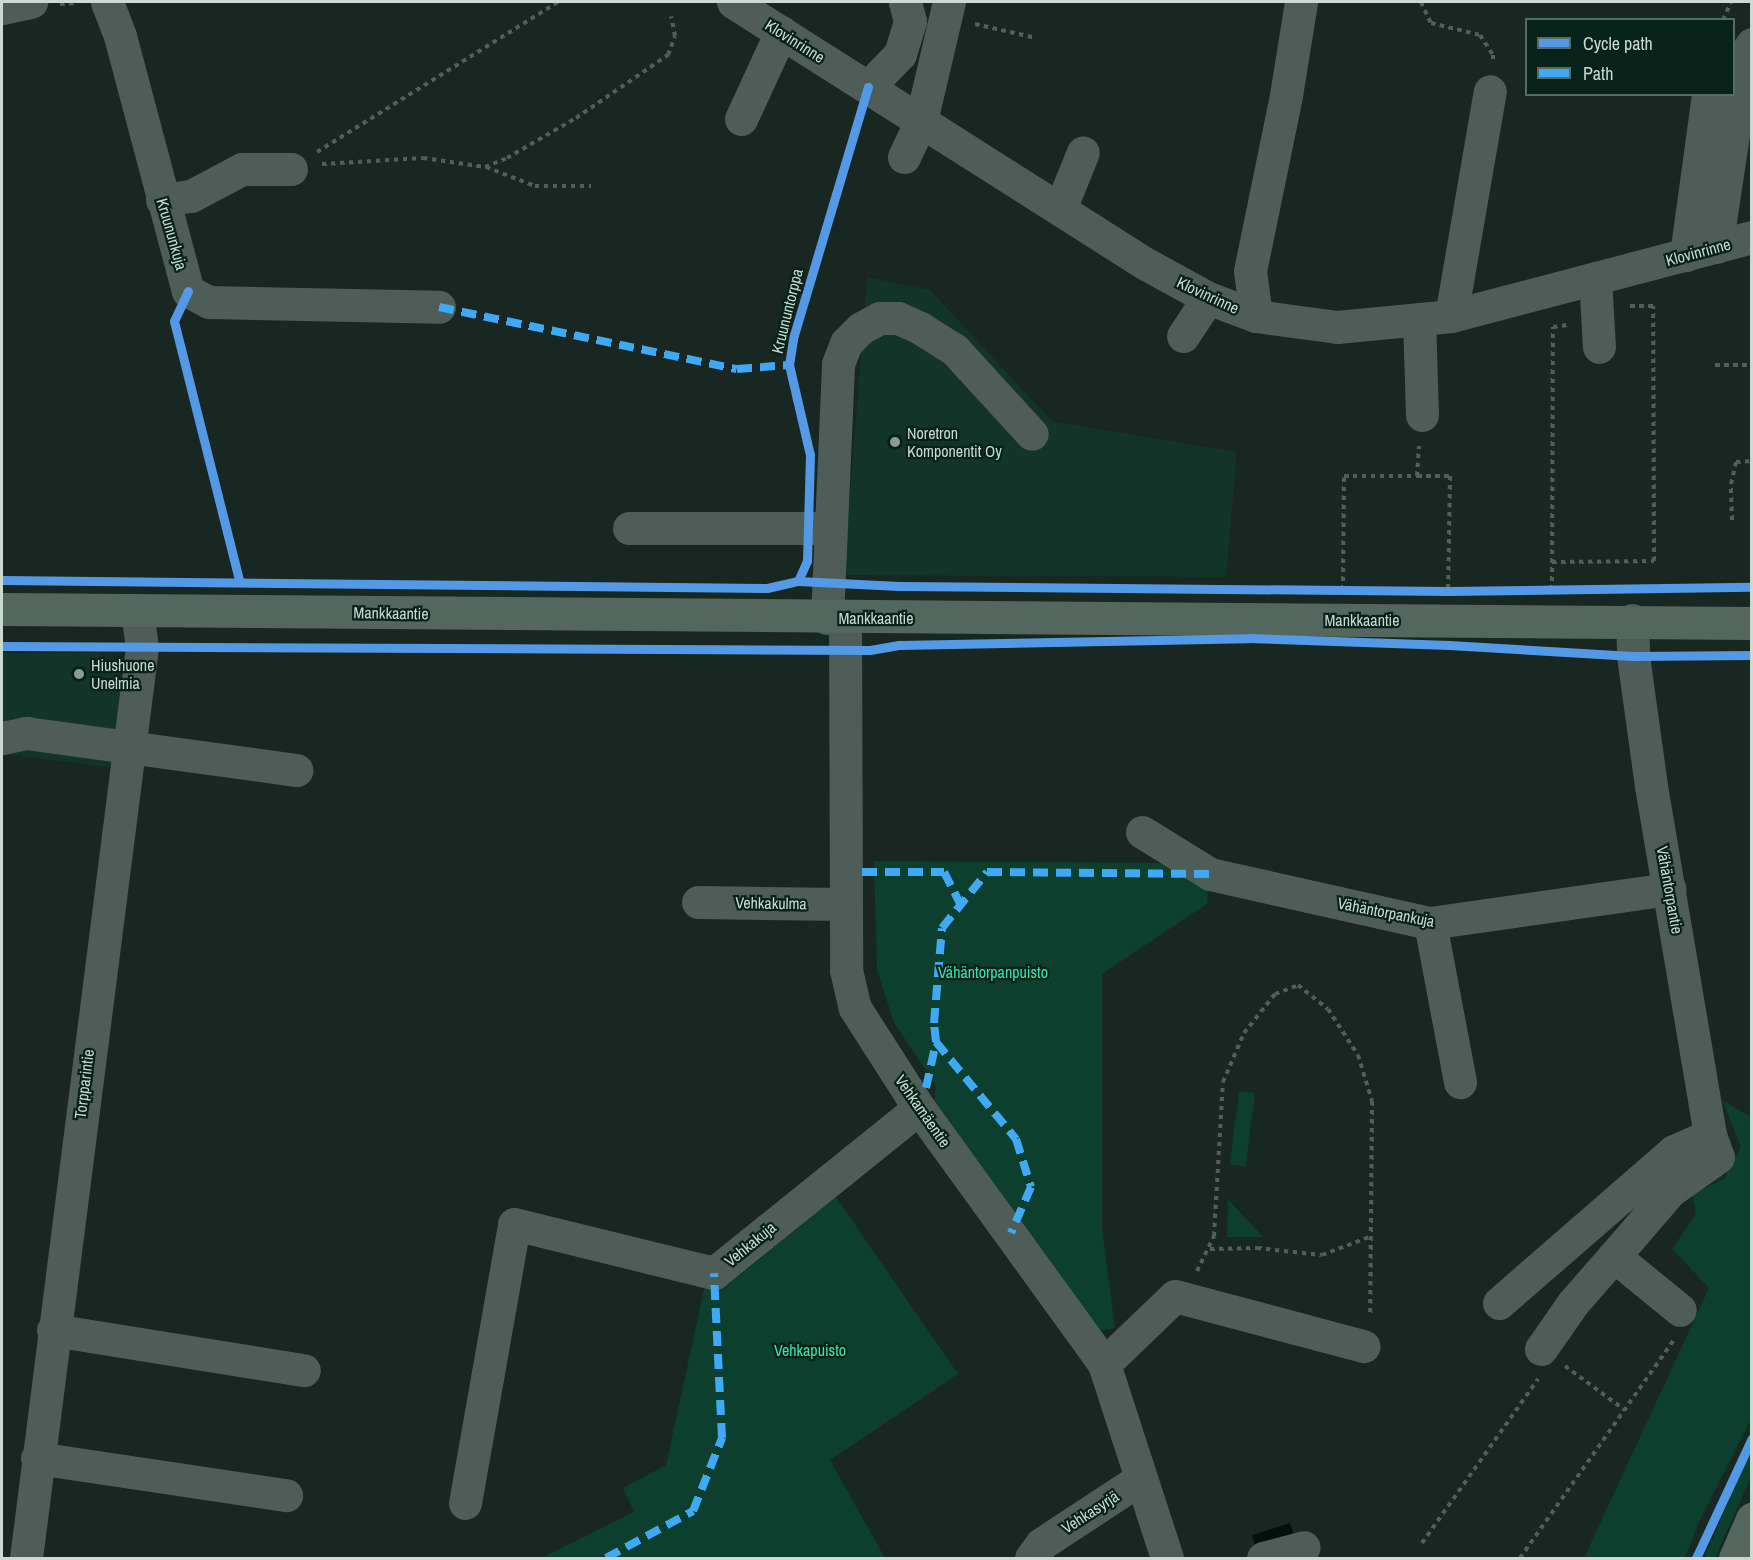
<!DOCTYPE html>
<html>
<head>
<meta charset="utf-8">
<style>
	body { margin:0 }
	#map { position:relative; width:1753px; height:1560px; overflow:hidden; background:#182721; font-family:"Archivo Narrow",sans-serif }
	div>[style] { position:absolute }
	.built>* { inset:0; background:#133428 }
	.green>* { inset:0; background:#0c3f2e; transform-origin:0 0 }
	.water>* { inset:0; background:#04110b; transform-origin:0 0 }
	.path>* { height:4px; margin-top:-2px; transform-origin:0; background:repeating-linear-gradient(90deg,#515e59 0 4.5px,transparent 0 9px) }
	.minor>* { height:33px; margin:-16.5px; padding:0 16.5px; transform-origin:16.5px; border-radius:16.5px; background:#4e5d57 }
	.major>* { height:33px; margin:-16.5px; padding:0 16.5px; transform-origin:16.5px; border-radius:16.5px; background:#54675f }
	.quiet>* { height:8px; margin-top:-4px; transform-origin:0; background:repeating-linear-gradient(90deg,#3fa9f5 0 15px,transparent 0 23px) }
	.cycleway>* { height:9px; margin:-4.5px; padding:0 4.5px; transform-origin:4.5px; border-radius:4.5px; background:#5399e6 }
	.dots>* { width:16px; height:16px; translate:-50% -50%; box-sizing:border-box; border:3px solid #072319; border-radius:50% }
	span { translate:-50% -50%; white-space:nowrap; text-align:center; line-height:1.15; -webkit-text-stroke:4.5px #072319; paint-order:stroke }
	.street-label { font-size:16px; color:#cad9d2 }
	.poi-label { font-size:16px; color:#cad9d2 }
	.left { translate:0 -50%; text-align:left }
	.park-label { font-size:16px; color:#3ae2ac }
	.frame { position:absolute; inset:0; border:3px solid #cad9d2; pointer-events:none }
	.legend { position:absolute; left:1525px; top:18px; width:210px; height:78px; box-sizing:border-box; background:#072319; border:2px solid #556c63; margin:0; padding:8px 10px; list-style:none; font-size:18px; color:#cad9d2 }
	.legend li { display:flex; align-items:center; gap:12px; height:30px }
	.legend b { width:30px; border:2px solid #556c63 }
</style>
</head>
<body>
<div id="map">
	<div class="built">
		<i style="clip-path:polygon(867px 277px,930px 290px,1052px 421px,1237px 452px,1226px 577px,844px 575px)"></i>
		<i style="clip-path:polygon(2px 653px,98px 653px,117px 665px,127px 703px,117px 768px,2px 754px)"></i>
	</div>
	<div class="green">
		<i style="clip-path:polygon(874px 861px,1182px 863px,1209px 879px,1207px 904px,1102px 974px,1102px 1227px,1115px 1328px,1099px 1331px,934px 1102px,936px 1085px,894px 1023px,877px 970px)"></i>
		<i style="left:1239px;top:1091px;width:16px;height:74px;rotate:7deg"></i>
		<i style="clip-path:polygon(1722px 1100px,1751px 1117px,1751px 1419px,1699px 1522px,1685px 1558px,1584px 1558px,1709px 1288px,1672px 1249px,1696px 1214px,1692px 1194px,1724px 1179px,1741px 1147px)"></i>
		<i style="clip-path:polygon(836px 1197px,958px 1374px,830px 1460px,885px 1558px,541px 1558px,634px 1512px,623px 1488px,666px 1465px,704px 1289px,740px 1275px)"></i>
		<i style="clip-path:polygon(1228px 1199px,1263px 1237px,1227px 1237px)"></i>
		<i style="clip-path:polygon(1751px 1450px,1751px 1477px,1715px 1558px,1704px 1558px)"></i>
	</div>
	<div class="water">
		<i style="left:1290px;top:1523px;width:13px;height:40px;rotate:72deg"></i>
	</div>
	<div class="path">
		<i style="left:1421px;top:2px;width:23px;rotate:65deg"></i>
		<i style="left:1431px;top:23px;width:50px;rotate:13.8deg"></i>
		<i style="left:1480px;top:35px;width:24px;rotate:57deg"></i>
		<i style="left:1493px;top:55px;width:6px;rotate:90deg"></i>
		<i style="left:60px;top:4px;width:16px;rotate:-4deg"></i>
		<i style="left:1723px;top:20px;width:20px;rotate:-66deg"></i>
		<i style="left:975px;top:24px;width:63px;rotate:12.9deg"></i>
		<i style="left:317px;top:152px;width:284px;rotate:-31.9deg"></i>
		<i style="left:322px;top:164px;width:101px;rotate:-3.4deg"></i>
		<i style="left:423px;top:158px;width:63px;rotate:8.3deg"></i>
		<i style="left:485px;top:167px;width:24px;rotate:-22deg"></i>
		<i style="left:507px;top:158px;width:80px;rotate:-30.1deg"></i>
		<i style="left:576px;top:118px;width:112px;rotate:-34.4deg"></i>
		<i style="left:668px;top:55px;width:20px;rotate:-70deg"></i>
		<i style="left:675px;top:36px;width:20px;rotate:-101deg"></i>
		<i style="left:486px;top:167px;width:53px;rotate:21.2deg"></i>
		<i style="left:535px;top:186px;width:56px"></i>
		<i style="left:1715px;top:365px;width:37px"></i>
		<i style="left:1417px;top:476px;width:33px"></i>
		<i style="left:1450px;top:476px;width:114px;rotate:91deg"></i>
		<i style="left:1732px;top:520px;width:36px;rotate:-92deg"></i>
		<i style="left:1731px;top:484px;width:23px;rotate:-77deg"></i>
		<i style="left:1736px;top:462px;width:16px;rotate:-4deg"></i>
		<i style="left:1552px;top:562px;width:102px;rotate:-0.6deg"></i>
		<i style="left:1654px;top:561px;width:255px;rotate:-90.2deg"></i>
		<i style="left:1653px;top:306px;width:25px;rotate:180deg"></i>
		<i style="left:1343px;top:590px;width:114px;rotate:-89.5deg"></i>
		<i style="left:1344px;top:476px;width:73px"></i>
		<i style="left:1417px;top:476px;width:30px;rotate:-86deg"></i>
		<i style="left:1552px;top:590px;width:263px;rotate:-89.8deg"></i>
		<i style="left:1553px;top:327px;width:15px;rotate:-8deg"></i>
		<i style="left:1210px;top:1249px;width:47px;rotate:-1.2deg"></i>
		<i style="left:1257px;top:1248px;width:65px;rotate:6.1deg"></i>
		<i style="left:1322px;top:1255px;width:53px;rotate:-20.8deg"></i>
		<i style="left:1197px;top:1271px;width:39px;rotate:-64deg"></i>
		<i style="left:1214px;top:1236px;width:154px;rotate:-86.7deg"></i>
		<i style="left:1223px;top:1082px;width:53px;rotate:-66.8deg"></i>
		<i style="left:1244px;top:1033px;width:50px;rotate:-51.5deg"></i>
		<i style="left:1275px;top:994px;width:25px;rotate:-21deg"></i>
		<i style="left:1298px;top:985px;width:38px;rotate:39deg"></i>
		<i style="left:1328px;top:1009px;width:55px;rotate:56.9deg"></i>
		<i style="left:1358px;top:1055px;width:48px;rotate:73.1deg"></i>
		<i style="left:1372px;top:1101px;width:214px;rotate:90.5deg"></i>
		<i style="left:1565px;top:1366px;width:74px;rotate:36.3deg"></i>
		<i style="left:1422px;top:1543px;width:201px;rotate:-54.7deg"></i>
		<i style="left:1520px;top:1558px;width:269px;rotate:-54.8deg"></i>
	</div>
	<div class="minor">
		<i style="left:107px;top:2px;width:36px;rotate:69deg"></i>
		<i style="left:120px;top:36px;width:264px;rotate:75.1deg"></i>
		<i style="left:188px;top:291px;width:24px;rotate:28deg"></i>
		<i style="left:209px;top:302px;width:230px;rotate:1.2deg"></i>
		<i style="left:733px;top:2px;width:491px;rotate:32.4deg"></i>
		<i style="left:1148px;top:265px;width:68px;rotate:28.8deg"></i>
		<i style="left:1208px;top:298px;width:51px;rotate:20.6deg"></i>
		<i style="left:1256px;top:316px;width:82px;rotate:7.7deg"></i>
		<i style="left:1337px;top:327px;width:115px;rotate:-5.5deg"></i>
		<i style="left:1451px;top:316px;width:311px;rotate:-14.7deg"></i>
		<i style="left:2px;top:8px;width:30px;rotate:-12deg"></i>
		<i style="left:868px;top:87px;width:46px;rotate:-45.9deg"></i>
		<i style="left:900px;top:54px;width:34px;rotate:-73deg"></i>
		<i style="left:910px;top:21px;width:20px;rotate:-105deg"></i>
		<i style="left:741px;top:119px;width:96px;rotate:-65.3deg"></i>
		<i style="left:904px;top:157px;width:40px;rotate:-65deg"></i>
		<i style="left:921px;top:121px;width:122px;rotate:-76.8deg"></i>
		<i style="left:162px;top:200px;width:29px;rotate:-8deg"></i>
		<i style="left:191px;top:196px;width:58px;rotate:-27.9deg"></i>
		<i style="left:242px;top:169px;width:49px"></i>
		<i style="left:1060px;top:209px;width:61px;rotate:-68deg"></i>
		<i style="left:1716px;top:247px;width:194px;rotate:-81.4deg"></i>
		<i style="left:1745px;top:55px;width:13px;rotate:-58deg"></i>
		<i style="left:1686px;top:255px;width:162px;rotate:-82.2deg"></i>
		<i style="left:1595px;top:278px;width:69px;rotate:86.7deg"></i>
		<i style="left:1256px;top:316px;width:45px;rotate:-97.6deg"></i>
		<i style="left:1250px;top:271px;width:180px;rotate:-78.4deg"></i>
		<i style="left:1286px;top:95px;width:94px;rotate:-80.8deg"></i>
		<i style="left:1451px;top:316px;width:228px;rotate:-80.2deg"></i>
		<i style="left:1419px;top:319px;width:96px;rotate:88.2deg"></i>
		<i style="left:1183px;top:336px;width:45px;rotate:-56.7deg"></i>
		<i style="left:629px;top:528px;width:200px"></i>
		<i style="left:827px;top:618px;width:254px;rotate:-87.5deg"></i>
		<i style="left:838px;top:364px;width:22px;rotate:-69deg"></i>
		<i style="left:846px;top:343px;width:21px;rotate:-45deg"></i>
		<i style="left:861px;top:328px;width:21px;rotate:-28deg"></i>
		<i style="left:880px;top:318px;width:18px"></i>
		<i style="left:898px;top:318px;width:24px;rotate:24deg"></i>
		<i style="left:920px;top:328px;width:40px;rotate:32deg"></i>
		<i style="left:954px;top:349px;width:115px;rotate:47.5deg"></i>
		<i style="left:845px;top:618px;width:352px;rotate:89.8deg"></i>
		<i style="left:846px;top:970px;width:39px;rotate:77deg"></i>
		<i style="left:855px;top:1008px;width:119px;rotate:57.4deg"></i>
		<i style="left:919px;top:1108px;width:316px;rotate:54.1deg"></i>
		<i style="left:1104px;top:1364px;width:204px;rotate:72deg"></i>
		<i style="left:1632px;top:620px;width:36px;rotate:88deg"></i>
		<i style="left:1633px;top:656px;width:131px;rotate:82.1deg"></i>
		<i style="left:1651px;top:786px;width:354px;rotate:80.4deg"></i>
		<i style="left:1710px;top:1135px;width:23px;rotate:70deg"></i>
		<i style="left:1718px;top:1157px;width:59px;rotate:144.7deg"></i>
		<i style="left:1670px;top:1191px;width:86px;rotate:130.7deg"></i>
		<i style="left:1614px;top:1256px;width:85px;rotate:39.3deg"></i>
		<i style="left:2px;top:738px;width:25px;rotate:-12deg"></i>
		<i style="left:26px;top:733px;width:273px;rotate:7.8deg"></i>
		<i style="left:1142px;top:832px;width:80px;rotate:31.7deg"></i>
		<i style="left:1210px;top:874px;width:225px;rotate:12.6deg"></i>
		<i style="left:1430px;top:923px;width:242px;rotate:-8.1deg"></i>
		<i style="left:698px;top:902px;width:147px;rotate:0.8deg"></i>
		<i style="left:1430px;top:923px;width:162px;rotate:79.3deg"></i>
		<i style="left:1499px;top:1303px;width:232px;rotate:-41deg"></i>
		<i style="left:1674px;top:1151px;width:39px;rotate:-24deg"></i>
		<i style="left:53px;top:1330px;width:254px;rotate:9.1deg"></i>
		<i style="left:1541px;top:1349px;width:56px;rotate:-55.2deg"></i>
		<i style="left:1573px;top:1303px;width:62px;rotate:-48.9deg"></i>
		<i style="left:1104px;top:1364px;width:98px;rotate:-43.8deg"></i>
		<i style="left:1175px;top:1296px;width:195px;rotate:14.9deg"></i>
		<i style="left:37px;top:1458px;width:252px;rotate:8.5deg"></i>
		<i style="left:465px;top:1503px;width:283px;rotate:-80deg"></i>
		<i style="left:514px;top:1224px;width:206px;rotate:13.8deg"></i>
		<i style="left:714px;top:1273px;width:263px;rotate:-38.8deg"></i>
		<i style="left:26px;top:1558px;width:918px;rotate:-82.74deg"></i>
		<i style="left:142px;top:647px;width:37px;rotate:-98deg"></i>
		<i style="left:1031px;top:1558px;width:17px;rotate:-54deg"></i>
		<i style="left:1041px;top:1544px;width:118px;rotate:-33.3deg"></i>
		<i style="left:1263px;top:1558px;width:42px;rotate:-15deg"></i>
	</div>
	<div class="major">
		<i style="left:2px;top:609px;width:1750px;rotate:0.46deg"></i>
		<i style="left:1735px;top:1558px;width:43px;rotate:-66.4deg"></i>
	</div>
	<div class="quiet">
		<i style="left:439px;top:307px;width:304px;rotate:11.8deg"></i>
		<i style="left:737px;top:369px;width:52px;rotate:-4.4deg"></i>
		<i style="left:862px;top:872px;width:82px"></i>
		<i style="left:944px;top:872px;width:37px;rotate:63deg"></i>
		<i style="left:936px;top:1042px;width:126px;rotate:50.5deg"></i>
		<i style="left:1016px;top:1139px;width:50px;rotate:72.6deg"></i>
		<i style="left:1031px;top:1187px;width:50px;rotate:113.5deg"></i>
		<i style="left:926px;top:1088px;width:47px;rotate:-77.7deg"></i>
		<i style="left:936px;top:1042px;width:19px;rotate:-96deg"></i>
		<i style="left:934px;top:1023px;width:95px;rotate:-85.2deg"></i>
		<i style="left:942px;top:928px;width:72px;rotate:-51.2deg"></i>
		<i style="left:987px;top:872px;width:223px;rotate:0.5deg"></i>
		<i style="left:606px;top:1558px;width:99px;rotate:-28.4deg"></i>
		<i style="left:693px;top:1511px;width:79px;rotate:-68.3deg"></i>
		<i style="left:722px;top:1438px;width:165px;rotate:-92.8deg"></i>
	</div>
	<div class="cycleway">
		<i style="left:188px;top:291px;width:33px;rotate:115deg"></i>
		<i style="left:174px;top:321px;width:267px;rotate:75.9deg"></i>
		<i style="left:2px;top:580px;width:765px;rotate:0.6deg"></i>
		<i style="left:767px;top:588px;width:32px;rotate:-13deg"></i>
		<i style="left:798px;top:581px;width:101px;rotate:2.8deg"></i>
		<i style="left:899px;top:586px;width:549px;rotate:0.52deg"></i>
		<i style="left:1448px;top:591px;width:304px;rotate:-0.8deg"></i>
		<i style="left:798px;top:581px;width:22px;rotate:-66deg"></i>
		<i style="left:807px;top:561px;width:106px;rotate:-88.4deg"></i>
		<i style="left:810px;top:455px;width:92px;rotate:-103.1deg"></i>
		<i style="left:789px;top:365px;width:30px;rotate:-81deg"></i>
		<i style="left:794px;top:335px;width:259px;rotate:-73.4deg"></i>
		<i style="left:2px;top:646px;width:868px;rotate:0.26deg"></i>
		<i style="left:870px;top:650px;width:29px;rotate:-10deg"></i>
		<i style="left:899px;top:645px;width:349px;rotate:-1.1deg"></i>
		<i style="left:1248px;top:638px;width:201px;rotate:2deg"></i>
		<i style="left:1449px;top:645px;width:184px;rotate:3.4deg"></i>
		<i style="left:1633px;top:656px;width:119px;rotate:-0.5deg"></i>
		<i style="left:1696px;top:1558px;width:132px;rotate:-65deg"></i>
	</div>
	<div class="dots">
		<i style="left:895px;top:442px;background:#8c9b94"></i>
		<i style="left:79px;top:674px;background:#8c9b94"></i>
	</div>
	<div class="street-label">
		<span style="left:795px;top:41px;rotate:32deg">Klovinrinne</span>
		<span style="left:172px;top:234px;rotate:74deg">Kruununkuja</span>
		<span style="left:1698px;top:252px;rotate:-15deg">Klovinrinne</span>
		<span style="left:1208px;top:295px;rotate:25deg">Klovinrinne</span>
		<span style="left:787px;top:311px;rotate:-76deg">Kruununtorppa</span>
		<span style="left:391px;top:613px;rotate:1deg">Mankkaantie</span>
		<span style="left:876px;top:618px">Mankkaantie</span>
		<span style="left:1362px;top:620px">Mankkaantie</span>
		<span style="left:1670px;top:890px;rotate:80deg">Vähäntorpantie</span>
		<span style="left:771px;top:903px;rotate:1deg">Vehkakulma</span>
		<span style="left:1386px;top:912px;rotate:11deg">Vähäntorpankuja</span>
		<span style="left:84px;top:1084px;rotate:-83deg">Torpparintie</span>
		<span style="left:923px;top:1111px;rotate:55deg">Vehkamäentie</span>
		<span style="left:750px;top:1244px;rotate:-39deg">Vehkakuja</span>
		<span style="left:1090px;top:1512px;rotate:-33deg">Vehkasyrjä</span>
	</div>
	<div class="poi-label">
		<span class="left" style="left:907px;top:442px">Noretron<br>Komponentit Oy</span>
		<span class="left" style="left:91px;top:674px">Hiushuone<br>Unelmia</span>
	</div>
	<div class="park-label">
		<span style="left:993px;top:972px">Vähäntorpanpuisto</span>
		<span style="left:810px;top:1350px">Vehkapuisto</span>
	</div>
	<div class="frame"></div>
	<ul class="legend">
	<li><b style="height:8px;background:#5399e6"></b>Cycle path</li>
	<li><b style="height:8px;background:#3fa9f5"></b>Path</li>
	</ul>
</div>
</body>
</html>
